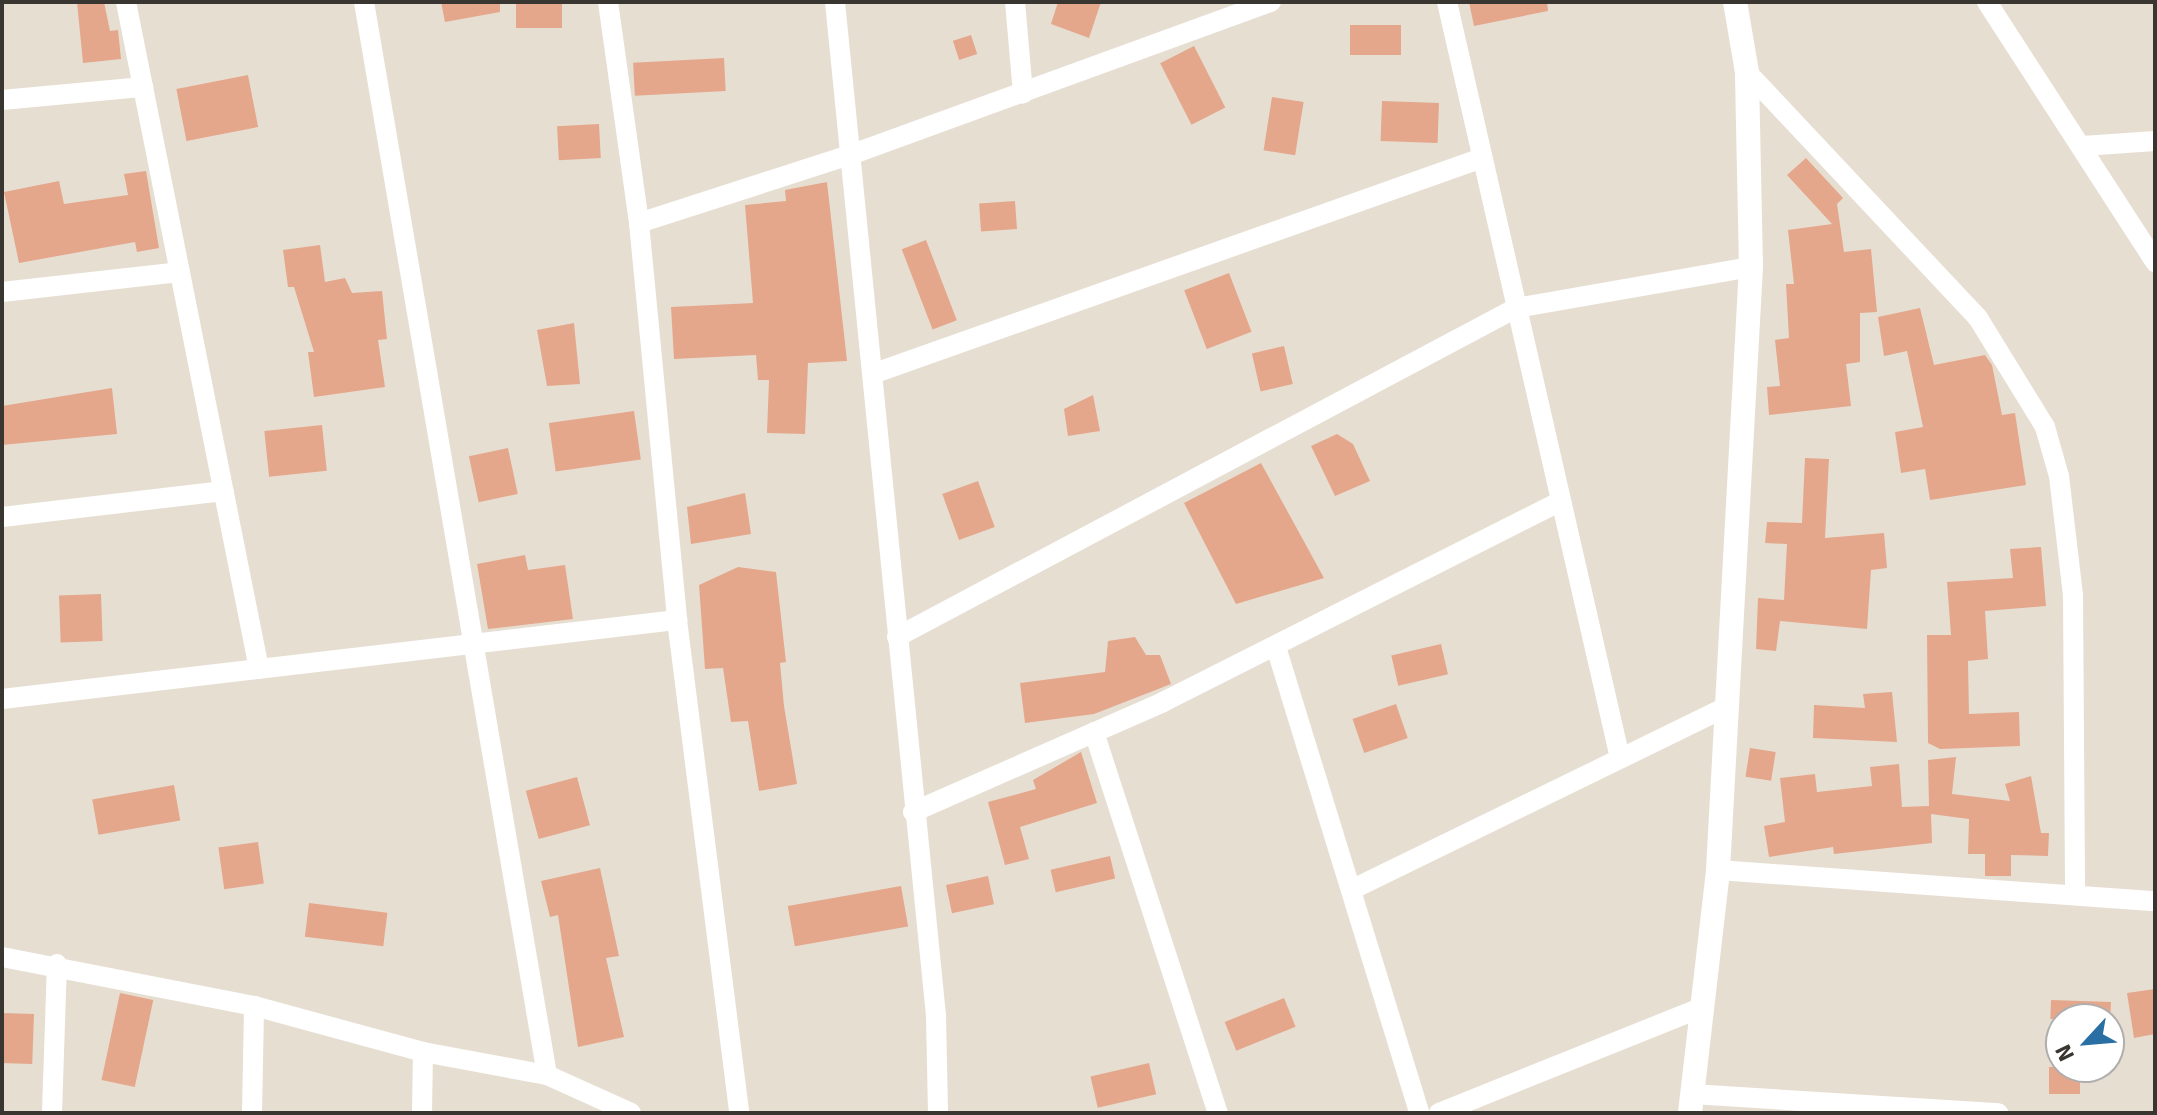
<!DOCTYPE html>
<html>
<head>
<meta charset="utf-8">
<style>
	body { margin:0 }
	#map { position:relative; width:2157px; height:1115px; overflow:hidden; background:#e7ded2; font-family:Signika,sans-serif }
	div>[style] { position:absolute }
	.building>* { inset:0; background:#e4a78b; transform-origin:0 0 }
	.minor>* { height:20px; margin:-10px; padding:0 10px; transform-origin:10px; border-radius:10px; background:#fff }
	.tertiary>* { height:24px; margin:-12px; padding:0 12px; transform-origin:12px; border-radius:12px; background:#fff }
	span { translate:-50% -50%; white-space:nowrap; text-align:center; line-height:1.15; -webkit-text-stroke:6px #fff; paint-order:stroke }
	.frame { position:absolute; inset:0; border:4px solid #393531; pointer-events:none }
	.north { position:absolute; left:2045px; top:1003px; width:80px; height:80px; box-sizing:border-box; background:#fff; border:2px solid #b0aead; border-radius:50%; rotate:244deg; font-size:22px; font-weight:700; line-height:32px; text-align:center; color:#393531 }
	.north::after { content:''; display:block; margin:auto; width:28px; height:36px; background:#296fa3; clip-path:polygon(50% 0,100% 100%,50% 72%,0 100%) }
</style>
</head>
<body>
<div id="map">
	<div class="building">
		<i style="clip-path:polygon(77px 2px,104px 2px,110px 31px,118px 30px,121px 59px,83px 63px)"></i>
		<i style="clip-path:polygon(441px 2px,500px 2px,500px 12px,445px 22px)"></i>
		<i style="left:516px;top:2px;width:46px;height:26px"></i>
		<i style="clip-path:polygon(1058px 2px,1101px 2px,1089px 38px,1051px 24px)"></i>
		<i style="clip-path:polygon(1469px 2px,1547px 2px,1548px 11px,1474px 26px)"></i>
		<i style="left:1350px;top:25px;width:51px;height:30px"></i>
		<i style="left:971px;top:35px;width:20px;height:19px;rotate:72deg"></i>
		<i style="left:1194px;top:46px;width:69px;height:38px;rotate:63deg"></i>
		<i style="left:724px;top:58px;width:33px;height:91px;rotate:87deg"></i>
		<i style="left:248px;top:75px;width:53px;height:73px;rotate:79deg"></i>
		<i style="left:1272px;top:97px;width:32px;height:54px;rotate:9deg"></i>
		<i style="left:1382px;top:101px;width:57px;height:40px;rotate:2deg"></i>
		<i style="left:599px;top:124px;width:34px;height:42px;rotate:87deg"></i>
		<i style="clip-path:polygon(1806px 158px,1843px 198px,1837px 204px,1844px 252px,1871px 249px,1877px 312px,1860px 313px,1860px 362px,1846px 364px,1851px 406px,1769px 415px,1767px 387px,1780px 386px,1775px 340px,1789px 338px,1786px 284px,1794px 284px,1788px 230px,1832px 224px,1787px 175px)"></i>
		<i style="clip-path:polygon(146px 171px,159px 248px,137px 252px,135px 242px,19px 263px,4px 192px,59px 181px,64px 204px,128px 195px,124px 174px)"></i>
		<i style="clip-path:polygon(827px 182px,847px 361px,808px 363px,805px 434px,767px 433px,769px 380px,758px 380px,756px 355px,674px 359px,671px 307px,753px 303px,745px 205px,786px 201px,785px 190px)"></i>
		<i style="left:1015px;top:201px;width:28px;height:36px;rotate:86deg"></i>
		<i style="left:926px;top:240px;width:86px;height:26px;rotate:69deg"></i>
		<i style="clip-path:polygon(320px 245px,325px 282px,345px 278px,352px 293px,382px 291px,387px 339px,378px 340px,385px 387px,314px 397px,308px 352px,314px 352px,294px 287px,288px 287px,283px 250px)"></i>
		<i style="left:1229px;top:273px;width:63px;height:48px;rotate:69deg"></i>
		<i style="clip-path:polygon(1920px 308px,1934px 365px,1985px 355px,1992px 365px,2002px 415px,2015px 413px,2026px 485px,1930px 500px,1925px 469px,1901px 473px,1895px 432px,1923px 427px,1907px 351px,1884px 356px,1878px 317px)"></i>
		<i style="clip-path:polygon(574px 323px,580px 384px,547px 386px,537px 330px)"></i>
		<i style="left:1284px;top:346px;width:39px;height:33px;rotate:77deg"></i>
		<i style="clip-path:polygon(112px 388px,117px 434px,2px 445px,2px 406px)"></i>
		<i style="clip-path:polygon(1093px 395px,1100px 431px,1068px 436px,1064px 409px)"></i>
		<i style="left:634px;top:411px;width:49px;height:86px;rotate:82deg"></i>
		<i style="left:322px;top:425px;width:46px;height:58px;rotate:84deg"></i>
		<i style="clip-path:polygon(1337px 434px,1353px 444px,1370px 481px,1335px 496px,1311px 446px)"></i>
		<i style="left:508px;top:448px;width:47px;height:40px;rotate:78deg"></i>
		<i style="clip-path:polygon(1805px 458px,1829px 459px,1825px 538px,1884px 533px,1887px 568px,1871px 570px,1867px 629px,1780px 621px,1776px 651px,1756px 649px,1758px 598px,1784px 600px,1787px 544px,1765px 543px,1767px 522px,1802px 523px)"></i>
		<i style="clip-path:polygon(1261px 463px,1324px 578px,1236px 604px,1184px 503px)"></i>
		<i style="left:978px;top:481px;width:49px;height:38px;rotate:70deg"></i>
		<i style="clip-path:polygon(745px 493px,751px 534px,691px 544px,687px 507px)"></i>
		<i style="clip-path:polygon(2041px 547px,2046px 606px,1985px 611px,1988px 659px,1968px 661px,1969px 714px,2019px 712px,2020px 746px,1940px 749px,1928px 743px,1927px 635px,1951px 635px,1947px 582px,2013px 578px,2010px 549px)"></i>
		<i style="clip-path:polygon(525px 555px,528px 570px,565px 565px,573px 619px,488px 629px,477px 564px)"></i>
		<i style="clip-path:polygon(738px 567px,776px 572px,786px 662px,780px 663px,784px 706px,797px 784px,759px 791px,748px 721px,731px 722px,723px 668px,705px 669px,699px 585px)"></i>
		<i style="left:101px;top:594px;width:47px;height:42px;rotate:88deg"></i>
		<i style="clip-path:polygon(1135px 637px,1146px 655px,1160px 655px,1171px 684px,1094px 714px,1025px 723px,1020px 683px,1105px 672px,1108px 641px)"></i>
		<i style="left:1441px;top:644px;width:31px;height:51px;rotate:77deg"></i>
		<i style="clip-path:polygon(1892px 692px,1897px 742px,1813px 738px,1814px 705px,1865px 708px,1863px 694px)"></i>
		<i style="left:1396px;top:704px;width:36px;height:46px;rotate:71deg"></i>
		<i style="left:1750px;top:748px;width:26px;height:29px;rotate:9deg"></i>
		<i style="clip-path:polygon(1081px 752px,1097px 803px,1020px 827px,1029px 859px,1005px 865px,988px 802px,1036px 789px,1033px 780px)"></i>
		<i style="clip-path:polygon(1956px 757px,1952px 794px,2010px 801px,2005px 784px,2031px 776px,2041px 833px,2049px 833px,2048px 856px,2011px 855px,2011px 876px,1985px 876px,1985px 854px,1968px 854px,1969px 819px,1931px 814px,1932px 843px,1834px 854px,1833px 847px,1769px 857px,1764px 826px,1785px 822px,1780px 778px,1815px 774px,1817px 792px,1872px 786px,1870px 767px,1899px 764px,1902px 807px,1929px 806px,1928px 760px)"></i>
		<i style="left:577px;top:777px;width:50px;height:53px;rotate:75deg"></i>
		<i style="left:174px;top:785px;width:36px;height:83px;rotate:80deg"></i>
		<i style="left:258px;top:842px;width:42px;height:40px;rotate:82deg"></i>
		<i style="left:1110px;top:856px;width:23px;height:61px;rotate:77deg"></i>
		<i style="clip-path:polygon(600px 868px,619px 956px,606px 958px,624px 1037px,578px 1047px,558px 915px,550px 917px,541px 881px)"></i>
		<i style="left:988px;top:876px;width:29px;height:43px;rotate:78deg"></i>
		<i style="left:901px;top:886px;width:41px;height:115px;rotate:80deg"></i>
		<i style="left:309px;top:903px;width:79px;height:34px;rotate:7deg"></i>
		<i style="clip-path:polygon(2155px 989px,2155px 1034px,2134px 1038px,2127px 993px)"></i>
		<i style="left:120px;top:993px;width:34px;height:89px;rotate:12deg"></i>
		<i style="left:1284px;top:998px;width:31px;height:64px;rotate:68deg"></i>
		<i style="left:2051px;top:1000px;width:60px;height:19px;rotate:2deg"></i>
		<i style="left:2px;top:1013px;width:32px;height:50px;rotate:2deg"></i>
		<i style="left:1149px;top:1063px;width:32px;height:60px;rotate:77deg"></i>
		<i style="left:2049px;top:1067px;width:31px;height:27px"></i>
	</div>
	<div class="minor">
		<i style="left:126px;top:2px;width:680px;rotate:78.72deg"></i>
		<i style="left:364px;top:2px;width:1088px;rotate:80.32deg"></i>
		<i style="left:608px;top:2px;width:223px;rotate:82deg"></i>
		<i style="left:639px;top:223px;width:399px;rotate:84.5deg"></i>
		<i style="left:677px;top:620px;width:497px;rotate:82.8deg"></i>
		<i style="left:835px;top:2px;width:1019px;rotate:84.31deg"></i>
		<i style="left:936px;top:1016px;width:97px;rotate:88.8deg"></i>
		<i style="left:1015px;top:2px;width:92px;rotate:85deg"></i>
		<i style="left:1447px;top:2px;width:776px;rotate:77.11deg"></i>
		<i style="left:1987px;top:2px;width:310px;rotate:57.1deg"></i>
		<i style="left:1747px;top:72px;width:337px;rotate:46.8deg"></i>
		<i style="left:1978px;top:318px;width:128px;rotate:58.4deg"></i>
		<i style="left:2045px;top:427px;width:51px;rotate:74.1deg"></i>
		<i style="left:2059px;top:476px;width:120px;rotate:83.3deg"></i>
		<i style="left:2073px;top:595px;width:300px;rotate:89.6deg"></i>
		<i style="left:2px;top:100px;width:142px;rotate:-5.3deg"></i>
		<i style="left:2083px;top:146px;width:72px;rotate:-4deg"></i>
		<i style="left:639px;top:223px;width:222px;rotate:-17.9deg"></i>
		<i style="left:850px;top:155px;width:448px;rotate:-20deg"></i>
		<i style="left:2px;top:292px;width:178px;rotate:-6.4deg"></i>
		<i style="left:875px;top:373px;width:644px;rotate:-19.5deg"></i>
		<i style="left:2px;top:517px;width:223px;rotate:-6.7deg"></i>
		<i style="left:897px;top:637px;width:701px;rotate:-27.99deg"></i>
		<i style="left:1516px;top:308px;width:239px;rotate:-9.9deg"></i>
		<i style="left:1276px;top:647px;width:487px;rotate:72.9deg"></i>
		<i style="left:2px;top:699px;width:680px;rotate:-6.68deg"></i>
		<i style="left:1094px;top:732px;width:401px;rotate:72deg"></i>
		<i style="left:913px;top:812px;width:273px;rotate:-23.7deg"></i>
		<i style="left:1163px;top:702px;width:444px;rotate:-26.8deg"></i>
		<i style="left:1718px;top:870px;width:438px;rotate:4.1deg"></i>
		<i style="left:1351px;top:890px;width:415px;rotate:-26deg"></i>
		<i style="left:2px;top:957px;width:257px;rotate:11deg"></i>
		<i style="left:254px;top:1006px;width:175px;rotate:15.2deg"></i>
		<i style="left:423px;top:1052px;width:126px;rotate:10.5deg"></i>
		<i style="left:547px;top:1075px;width:92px;rotate:24.3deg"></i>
		<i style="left:1692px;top:1094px;width:307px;rotate:3.6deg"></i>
		<i style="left:52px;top:1113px;width:149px;rotate:-88.1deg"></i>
		<i style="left:252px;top:1113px;width:107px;rotate:-88.9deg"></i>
		<i style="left:422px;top:1113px;width:61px;rotate:-89.1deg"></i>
		<i style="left:1439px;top:1113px;width:281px;rotate:-21.9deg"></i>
	</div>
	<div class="tertiary">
		<i style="left:1690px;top:1113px;width:245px;rotate:-83.4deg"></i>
		<i style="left:1718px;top:870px;width:604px;rotate:-86.87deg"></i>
		<i style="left:1751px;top:267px;width:195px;rotate:-91.2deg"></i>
		<i style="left:1747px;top:72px;width:71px;rotate:-99.7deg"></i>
	</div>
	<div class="frame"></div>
	<div class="north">N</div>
</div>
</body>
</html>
